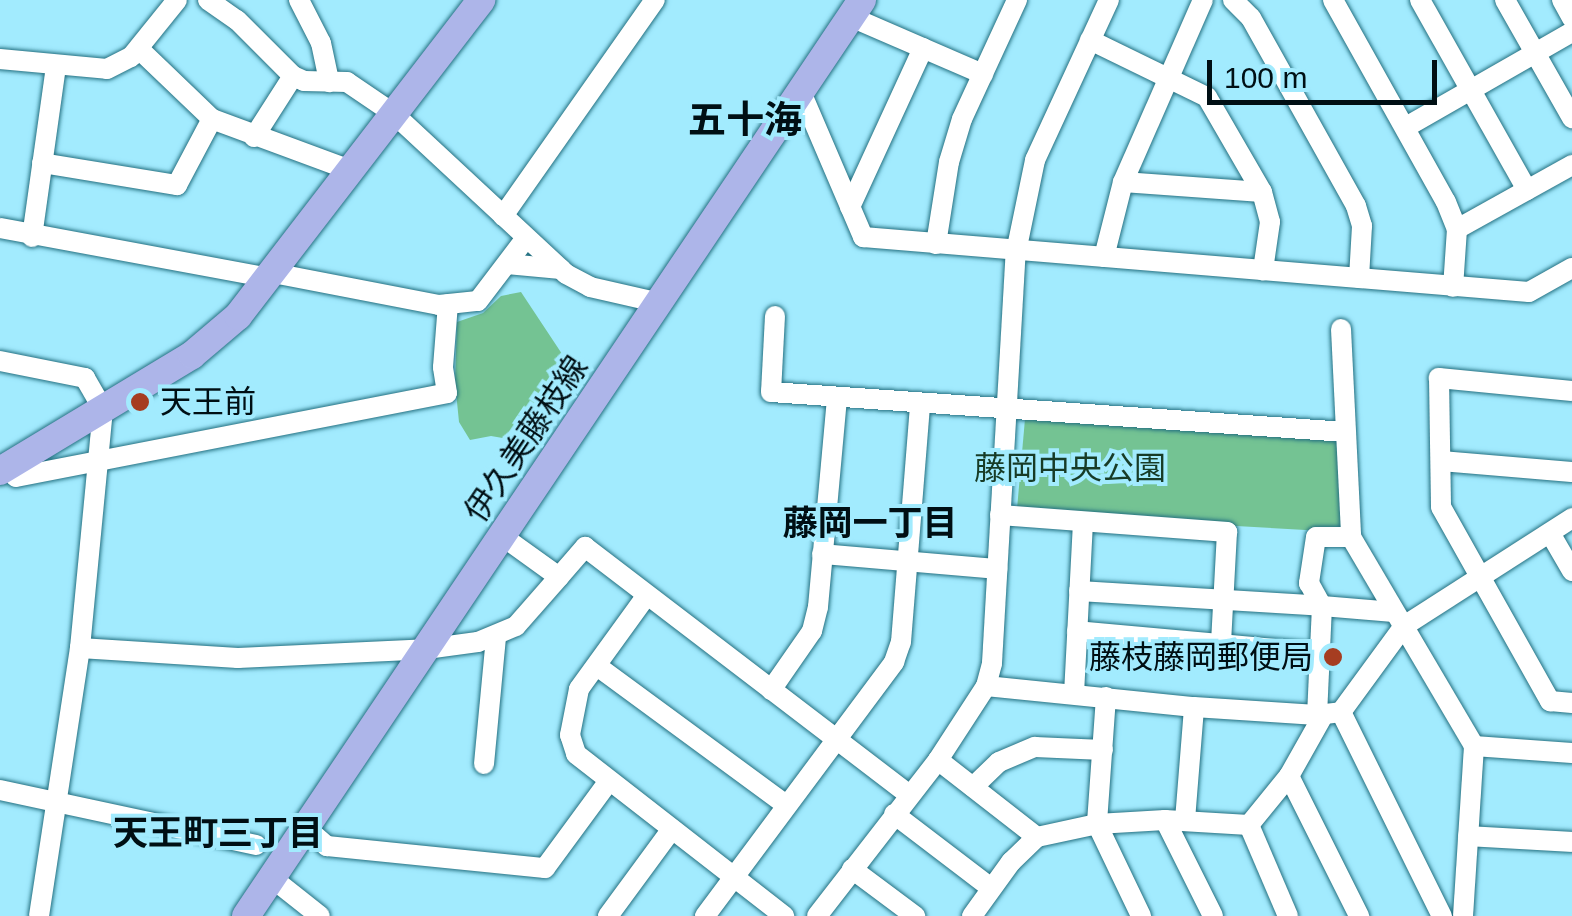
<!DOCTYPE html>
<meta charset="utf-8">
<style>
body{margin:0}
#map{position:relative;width:1572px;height:916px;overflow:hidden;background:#a2ebfe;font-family:Arial,"Noto Sans JP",sans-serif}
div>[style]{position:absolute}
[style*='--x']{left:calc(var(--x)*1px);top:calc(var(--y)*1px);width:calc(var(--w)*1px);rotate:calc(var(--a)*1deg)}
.green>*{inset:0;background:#74c393}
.roads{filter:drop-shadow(0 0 2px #247081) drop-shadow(0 0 2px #247081)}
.minor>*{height:20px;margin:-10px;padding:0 10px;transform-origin:10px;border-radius:10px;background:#fff}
.major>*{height:28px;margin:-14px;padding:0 14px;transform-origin:14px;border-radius:14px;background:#adb5e9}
.dots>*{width:28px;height:28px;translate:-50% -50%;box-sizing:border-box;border:5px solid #a2ebfe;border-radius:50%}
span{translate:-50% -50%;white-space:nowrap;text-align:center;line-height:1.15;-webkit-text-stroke:8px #a2ebfe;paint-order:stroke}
.poi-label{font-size:32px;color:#000f14}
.left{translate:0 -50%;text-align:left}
.right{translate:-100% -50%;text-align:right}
.street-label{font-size:32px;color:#000f14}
.park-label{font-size:32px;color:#173b26}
.neighbourhood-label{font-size:35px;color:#000f14;font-weight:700}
.quarter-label{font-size:38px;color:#000f14;font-weight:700}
.scale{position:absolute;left:1207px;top:60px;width:230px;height:45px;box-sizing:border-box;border:5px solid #000f14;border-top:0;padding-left:12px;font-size:30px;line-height:35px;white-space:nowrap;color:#000f14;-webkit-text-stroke:8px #a2ebfe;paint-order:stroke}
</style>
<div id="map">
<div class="green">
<div style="clip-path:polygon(521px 292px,568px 363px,572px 384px,539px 434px,525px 442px,491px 436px,470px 440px,459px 422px,455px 382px,457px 322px,483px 313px,501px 296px)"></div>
<div style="clip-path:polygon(1025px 419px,1334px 438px,1342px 446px,1341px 532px,1021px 514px,1017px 509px)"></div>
</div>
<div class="roads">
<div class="minor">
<div style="--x:208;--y:0;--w:35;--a:35"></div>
<div style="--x:237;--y:20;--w:79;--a:45"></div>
<div style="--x:293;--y:76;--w:12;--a:24"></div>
<div style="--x:304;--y:81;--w:43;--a:1.3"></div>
<div style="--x:347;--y:82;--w:57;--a:34.2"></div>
<div style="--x:394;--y:114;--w:235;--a:42.9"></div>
<div style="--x:566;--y:274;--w:27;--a:28"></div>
<div style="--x:590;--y:287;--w:72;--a:12.9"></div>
<div style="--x:299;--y:0;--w:48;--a:62.9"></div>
<div style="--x:321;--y:43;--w:40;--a:78"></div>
<div style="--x:1233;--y:0;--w:25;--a:45"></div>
<div style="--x:1251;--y:18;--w:215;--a:60.8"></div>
<div style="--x:1356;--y:206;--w:21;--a:73"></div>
<div style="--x:1362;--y:226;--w:52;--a:93.3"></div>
<div style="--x:1333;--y:0;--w:231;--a:60.8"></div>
<div style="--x:1446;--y:202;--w:29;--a:68"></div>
<div style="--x:1457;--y:229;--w:58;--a:93.9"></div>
<div style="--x:1420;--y:0;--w:218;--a:60.6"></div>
<div style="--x:1505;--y:0;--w:136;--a:60.4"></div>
<div style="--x:1562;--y:0;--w:21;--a:61"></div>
<div style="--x:851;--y:17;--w:144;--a:23.4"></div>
<div style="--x:1090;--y:40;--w:130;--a:26"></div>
<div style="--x:1207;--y:97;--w:110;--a:59.9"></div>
<div style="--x:1262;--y:192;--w:31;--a:75"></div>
<div style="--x:1270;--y:222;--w:49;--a:98.3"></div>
<div style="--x:139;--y:49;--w:101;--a:43.8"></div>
<div style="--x:212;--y:119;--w:147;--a:20.3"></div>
<div style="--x:0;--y:59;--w:107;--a:5.3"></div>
<div style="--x:107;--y:69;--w:27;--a:-27"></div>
<div style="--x:131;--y:57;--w:73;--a:-51.1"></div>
<div style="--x:801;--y:92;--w:158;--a:66.8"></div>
<div style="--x:863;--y:237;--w:668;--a:4.72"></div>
<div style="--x:1529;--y:292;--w:49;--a:-29.2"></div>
<div style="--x:1406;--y:127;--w:191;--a:-29.8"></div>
<div style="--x:254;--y:137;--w:72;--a:-57.4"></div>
<div style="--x:42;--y:163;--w:137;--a:9.3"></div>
<div style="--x:177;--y:185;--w:75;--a:-62.1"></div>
<div style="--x:1123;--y:182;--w:139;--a:4.1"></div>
<div style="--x:850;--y:207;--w:175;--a:-65.3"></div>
<div style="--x:503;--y:216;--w:264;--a:-54.9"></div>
<div style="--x:0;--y:228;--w:274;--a:10.5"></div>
<div style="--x:1457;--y:229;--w:132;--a:-29.1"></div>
<div style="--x:32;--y:237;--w:173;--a:-82"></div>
<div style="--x:936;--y:244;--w:83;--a:-81"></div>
<div style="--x:949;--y:162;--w:45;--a:-73.2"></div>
<div style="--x:962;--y:119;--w:131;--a:-65.2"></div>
<div style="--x:1104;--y:257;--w:77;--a:-75.8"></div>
<div style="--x:1123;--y:182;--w:199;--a:-66.3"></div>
<div style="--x:507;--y:264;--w:54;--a:5.3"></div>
<div style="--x:273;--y:273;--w:169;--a:10.9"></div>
<div style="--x:439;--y:305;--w:39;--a:-6"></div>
<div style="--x:478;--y:301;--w:79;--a:-52.7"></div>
<div style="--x:775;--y:316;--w:76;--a:93"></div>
<div style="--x:771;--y:392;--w:576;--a:3.98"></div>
<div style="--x:1341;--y:329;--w:208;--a:87.2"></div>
<div style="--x:1351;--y:537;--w:243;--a:59.5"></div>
<div style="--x:1474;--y:746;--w:170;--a:93.7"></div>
<div style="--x:0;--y:361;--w:87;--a:11.3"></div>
<div style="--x:85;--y:378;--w:36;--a:60"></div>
<div style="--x:103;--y:409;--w:240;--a:95.5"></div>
<div style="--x:80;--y:648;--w:271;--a:98.7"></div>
<div style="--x:1572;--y:391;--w:134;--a:-174.4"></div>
<div style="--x:1439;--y:378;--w:129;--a:89.1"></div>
<div style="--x:1441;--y:507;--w:223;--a:60.7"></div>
<div style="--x:1550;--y:701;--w:22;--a:5"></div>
<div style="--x:1441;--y:461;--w:131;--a:4.8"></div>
<div style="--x:7;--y:467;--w:13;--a:48"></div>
<div style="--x:16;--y:477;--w:439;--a:-11"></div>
<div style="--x:447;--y:393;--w:26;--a:-99"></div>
<div style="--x:443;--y:367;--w:63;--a:-85.5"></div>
<div style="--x:1000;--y:515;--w:228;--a:4.3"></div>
<div style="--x:1227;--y:532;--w:112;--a:93.1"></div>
<div style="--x:1550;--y:533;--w:44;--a:59.9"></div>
<div style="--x:502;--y:536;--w:70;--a:35.7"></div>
<div style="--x:559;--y:577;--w:40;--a:-49"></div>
<div style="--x:585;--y:547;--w:408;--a:37.4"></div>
<div style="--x:1351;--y:537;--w:35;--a:180"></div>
<div style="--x:1316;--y:537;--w:47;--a:98.7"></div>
<div style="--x:1309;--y:583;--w:26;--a:61"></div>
<div style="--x:1322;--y:606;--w:72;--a:4.8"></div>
<div style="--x:822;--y:554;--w:176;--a:4.9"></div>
<div style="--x:1079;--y:591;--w:243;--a:3.5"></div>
<div style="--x:1322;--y:606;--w:109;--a:92.6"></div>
<div style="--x:647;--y:595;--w:116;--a:125.9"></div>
<div style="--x:579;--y:689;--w:47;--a:101.1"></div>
<div style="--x:570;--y:735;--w:20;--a:72"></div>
<div style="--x:576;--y:754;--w:264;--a:37.9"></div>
<div style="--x:1077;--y:631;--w:244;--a:5.2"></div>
<div style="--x:80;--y:648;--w:158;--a:3.6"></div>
<div style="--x:238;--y:658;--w:188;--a:-2.7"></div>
<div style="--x:426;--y:649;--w:52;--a:-7.7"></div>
<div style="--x:478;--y:642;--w:41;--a:-22.8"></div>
<div style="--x:516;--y:626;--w:65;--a:-48.7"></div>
<div style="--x:597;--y:666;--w:233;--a:36.3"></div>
<div style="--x:986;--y:686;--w:209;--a:5.8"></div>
<div style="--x:1194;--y:707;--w:123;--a:3.7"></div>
<div style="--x:1317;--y:715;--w:24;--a:-7"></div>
<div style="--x:1341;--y:712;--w:228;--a:63.7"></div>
<div style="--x:771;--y:690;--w:72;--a:-55.2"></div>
<div style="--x:812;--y:631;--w:25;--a:-76"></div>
<div style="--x:818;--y:607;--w:208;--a:-84.8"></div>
<div style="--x:1074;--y:694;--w:170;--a:-87"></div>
<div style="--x:1106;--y:697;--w:127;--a:94.1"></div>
<div style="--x:1097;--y:824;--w:102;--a:64.4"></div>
<div style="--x:1341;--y:712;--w:107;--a:-53.8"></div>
<div style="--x:1404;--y:626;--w:200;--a:-32.7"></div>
<div style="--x:1474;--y:746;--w:98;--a:4.1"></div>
<div style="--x:938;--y:760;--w:125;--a:37.9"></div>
<div style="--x:484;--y:764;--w:128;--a:-84.6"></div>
<div style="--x:1289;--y:776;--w:157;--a:63.4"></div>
<div style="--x:973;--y:787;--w:36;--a:-44"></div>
<div style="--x:999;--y:762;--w:39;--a:-23"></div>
<div style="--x:1035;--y:747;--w:68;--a:2.5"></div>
<div style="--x:0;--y:790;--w:262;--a:12.1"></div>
<div style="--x:894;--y:814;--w:122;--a:37.3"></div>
<div style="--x:1165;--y:820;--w:107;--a:63.4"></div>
<div style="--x:1185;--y:820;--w:113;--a:-85.4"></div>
<div style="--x:1249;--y:825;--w:63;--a:-50.8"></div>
<div style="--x:1289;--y:776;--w:71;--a:-60.6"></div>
<div style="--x:306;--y:828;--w:28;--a:41"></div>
<div style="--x:327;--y:846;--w:219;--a:5.8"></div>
<div style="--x:545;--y:868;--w:108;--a:-53.7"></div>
<div style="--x:1468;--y:836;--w:104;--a:3.3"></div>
<div style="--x:852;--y:869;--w:79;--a:36.7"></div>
<div style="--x:272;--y:878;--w:61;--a:38.4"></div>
<div style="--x:608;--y:916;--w:108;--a:-53.7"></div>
<div style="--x:705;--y:916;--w:317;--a:-53.3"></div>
<div style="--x:894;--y:662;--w:21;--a:-71"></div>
<div style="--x:901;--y:642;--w:238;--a:-85.4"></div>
<div style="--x:817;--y:916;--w:197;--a:-52.2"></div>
<div style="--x:938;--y:760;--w:88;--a:-57"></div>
<div style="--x:986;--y:686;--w:24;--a:-75"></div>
<div style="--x:992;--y:663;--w:412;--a:-86.7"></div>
<div style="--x:1016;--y:252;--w:94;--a:-78.3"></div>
<div style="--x:1035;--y:160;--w:176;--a:-65.2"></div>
<div style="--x:972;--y:916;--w:67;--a:-54.2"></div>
<div style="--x:1011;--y:862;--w:36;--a:-44"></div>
<div style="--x:1037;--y:837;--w:61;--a:-12.2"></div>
<div style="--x:1097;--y:824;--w:68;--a:-3.4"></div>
<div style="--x:1165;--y:820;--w:84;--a:3.4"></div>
<div style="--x:1249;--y:825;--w:99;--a:66.8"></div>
</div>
<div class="major">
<div style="--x:0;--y:471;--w:224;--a:-31.1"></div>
<div style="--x:192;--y:355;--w:60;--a:-40.3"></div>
<div style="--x:238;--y:316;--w:399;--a:-52.4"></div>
<div style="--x:246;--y:916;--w:1104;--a:-56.08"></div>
</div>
</div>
<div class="dots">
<div style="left:140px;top:402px;background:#a63d21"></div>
<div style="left:1333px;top:657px;background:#a63d21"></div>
</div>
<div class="poi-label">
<span class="left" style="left:160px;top:402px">天王前</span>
<span class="right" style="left:1313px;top:657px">藤枝藤岡郵便局</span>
</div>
<div class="street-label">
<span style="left:526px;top:439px;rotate:-56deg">伊久美藤枝線</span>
</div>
<div class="park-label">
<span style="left:1070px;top:468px">藤岡中央公園</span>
</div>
<div class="neighbourhood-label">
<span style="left:870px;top:523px">藤岡一丁目</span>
<span style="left:218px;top:833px">天王町三丁目</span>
</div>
<div class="quarter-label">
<span style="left:745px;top:121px">五十海</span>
</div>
<div class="scale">100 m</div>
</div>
